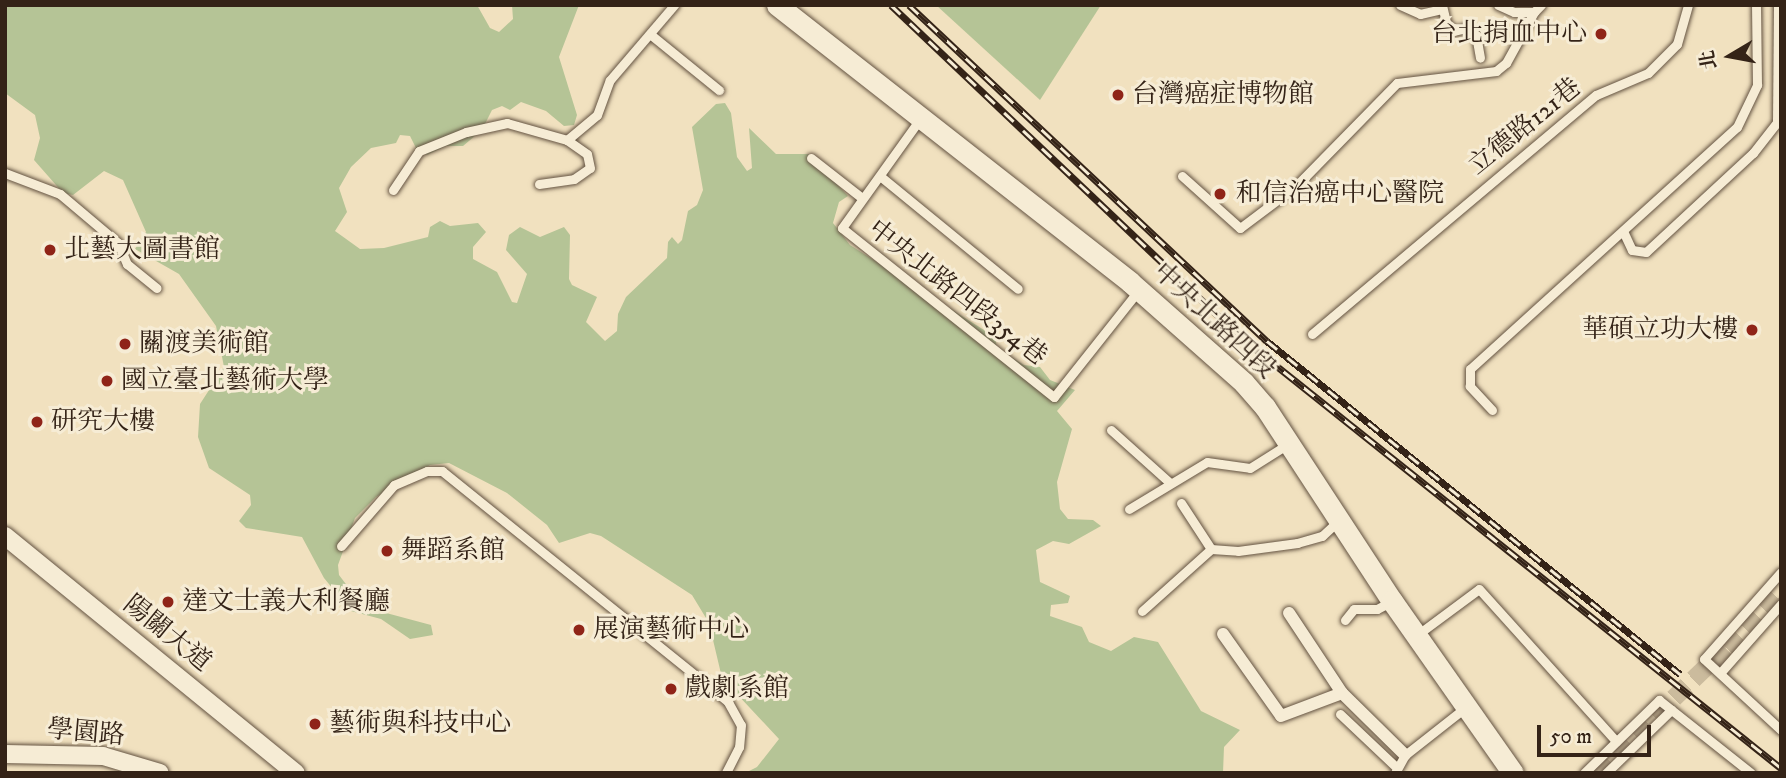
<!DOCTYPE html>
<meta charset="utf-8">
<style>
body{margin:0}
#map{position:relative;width:1786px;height:778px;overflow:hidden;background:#f1e1bf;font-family:"IM FELL DW Pica","Noto Serif TC",serif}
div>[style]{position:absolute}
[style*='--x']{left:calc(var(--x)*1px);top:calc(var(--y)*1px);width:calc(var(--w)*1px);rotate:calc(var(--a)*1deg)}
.green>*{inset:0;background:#b5c496}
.minor-tunnel>*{height:18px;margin-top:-9px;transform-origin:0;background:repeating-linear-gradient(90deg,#cbbb9d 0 18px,transparent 0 27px)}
.roads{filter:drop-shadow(0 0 2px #635241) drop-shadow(0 0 2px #635241)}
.service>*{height:9px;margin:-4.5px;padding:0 4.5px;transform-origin:4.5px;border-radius:4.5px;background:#f6ecd5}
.pedestrian>*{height:12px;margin:-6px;padding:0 6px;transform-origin:6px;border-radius:6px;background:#f6ecd5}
.minor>*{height:18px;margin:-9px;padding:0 9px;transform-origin:9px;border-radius:9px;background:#f6ecd5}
.tertiary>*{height:21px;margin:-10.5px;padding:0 10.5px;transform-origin:10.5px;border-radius:10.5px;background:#f6ecd5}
.rail>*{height:7px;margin-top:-3.5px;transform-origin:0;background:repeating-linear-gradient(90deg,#f6ecd5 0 13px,#342317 0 26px);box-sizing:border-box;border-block:2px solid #342317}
.dots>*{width:19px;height:19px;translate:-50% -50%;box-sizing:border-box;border:4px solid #f6ecd5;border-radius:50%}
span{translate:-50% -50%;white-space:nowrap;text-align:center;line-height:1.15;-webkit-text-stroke:6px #f6ecd5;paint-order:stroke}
.poi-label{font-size:26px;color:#342317}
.right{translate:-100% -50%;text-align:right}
.left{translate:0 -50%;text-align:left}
.street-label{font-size:26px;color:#342317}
.frame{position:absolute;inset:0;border:7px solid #342317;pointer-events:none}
.north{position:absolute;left:1695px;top:21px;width:70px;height:70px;-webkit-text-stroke:5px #f6ecd5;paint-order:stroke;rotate:260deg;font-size:19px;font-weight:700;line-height:28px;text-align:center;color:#342317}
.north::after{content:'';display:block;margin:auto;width:24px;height:32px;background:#342317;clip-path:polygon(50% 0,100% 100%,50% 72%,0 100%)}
.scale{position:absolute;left:1537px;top:725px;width:114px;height:32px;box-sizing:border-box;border:4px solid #342317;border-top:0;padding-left:9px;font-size:21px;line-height:24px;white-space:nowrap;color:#342317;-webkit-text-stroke:5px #f6ecd5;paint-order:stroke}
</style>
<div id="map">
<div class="green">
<div style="clip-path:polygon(5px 5px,477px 5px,490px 28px,499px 32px,513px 19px,512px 5px,579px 5px,559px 57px,577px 115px,574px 125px,564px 126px,546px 111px,521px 102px,510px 110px,502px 106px,492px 110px,482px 130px,463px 146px,446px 146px,427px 155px,417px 150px,410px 136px,400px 135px,396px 143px,371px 148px,351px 167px,339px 188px,347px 212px,335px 231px,360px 249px,384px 248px,428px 237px,430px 227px,440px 221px,450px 226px,478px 223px,486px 232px,473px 247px,473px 259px,497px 272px,512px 302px,517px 303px,527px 274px,506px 250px,509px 235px,520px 227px,540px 237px,564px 227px,570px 235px,569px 279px,572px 285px,597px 297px,586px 322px,605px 341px,617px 331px,618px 314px,626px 297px,667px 258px,668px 242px,672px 237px,678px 244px,682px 240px,688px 211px,697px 205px,703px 190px,692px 127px,716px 104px,725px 103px,731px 113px,737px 157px,747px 171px,752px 168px,749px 128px,776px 154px,808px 154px,848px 196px,839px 202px,833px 223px,850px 245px,995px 337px,997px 348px,1024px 365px,1040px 367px,1050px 380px,1075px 390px,1057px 411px,1072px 429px,1057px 482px,1060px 509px,1068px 519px,1093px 520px,1101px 526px,1069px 544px,1053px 541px,1036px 550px,1040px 582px,1070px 596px,1068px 603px,1051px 605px,1050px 616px,1082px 627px,1089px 642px,1111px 651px,1134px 637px,1158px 642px,1201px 711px,1240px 730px,1224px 747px,1223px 773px,745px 773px,757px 767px,779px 739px,722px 678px,709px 623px,692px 595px,601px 536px,590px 533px,559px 543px,547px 525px,507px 493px,449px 463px,430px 465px,376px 497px,355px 518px,338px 565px,339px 575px,358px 600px,375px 610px,431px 625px,433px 635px,410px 639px,381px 619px,351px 611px,324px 578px,302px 537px,246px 528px,239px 521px,251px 505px,250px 495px,209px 468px,198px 437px,200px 404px,224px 367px,216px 326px,179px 274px,135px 249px,146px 232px,123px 180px,104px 171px,73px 195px,63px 193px,34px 160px,40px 138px,35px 115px,5px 93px)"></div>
<div style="clip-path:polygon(936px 5px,1101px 5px,1040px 100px)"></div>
</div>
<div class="minor-tunnel">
<div style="--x:1596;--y:773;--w:180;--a:-43.9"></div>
<div style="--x:1726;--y:648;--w:81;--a:-47.5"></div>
</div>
<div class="roads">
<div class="service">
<div style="--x:1400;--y:5;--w:22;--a:24"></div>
<div style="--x:1420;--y:14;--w:22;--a:-13"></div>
<div style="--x:1442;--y:5;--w:18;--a:77"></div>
<div style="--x:1446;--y:23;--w:11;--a:45"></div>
<div style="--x:1454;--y:31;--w:12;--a:-14"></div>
<div style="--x:1466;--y:28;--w:12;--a:35"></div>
<div style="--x:1476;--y:35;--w:23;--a:80"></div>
<div style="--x:1498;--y:5;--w:17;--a:24"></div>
<div style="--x:1514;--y:12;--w:20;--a:0"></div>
<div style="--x:1534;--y:12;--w:10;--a:-45"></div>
<div style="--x:650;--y:34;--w:89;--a:39.1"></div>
<div style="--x:920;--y:119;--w:134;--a:125.6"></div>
<div style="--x:842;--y:228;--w:271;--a:38.6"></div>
<div style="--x:1054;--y:397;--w:135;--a:-51.6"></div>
<div style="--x:811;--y:158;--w:65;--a:38.1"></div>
<div style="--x:5;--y:173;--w:59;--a:20.9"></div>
<div style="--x:60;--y:194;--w:76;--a:40.2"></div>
<div style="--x:118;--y:243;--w:23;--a:67"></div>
<div style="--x:127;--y:264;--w:38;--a:39"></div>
<div style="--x:880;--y:176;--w:178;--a:39.3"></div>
<div style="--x:1182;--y:176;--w:78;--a:41.9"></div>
<div style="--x:1240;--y:228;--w:70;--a:-36.9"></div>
<div style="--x:1296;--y:186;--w:144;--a:-45.6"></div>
<div style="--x:1397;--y:83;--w:100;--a:-6.9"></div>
<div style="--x:1496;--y:71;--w:13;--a:-39"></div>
<div style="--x:1506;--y:63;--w:58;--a:-61.2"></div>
<div style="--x:539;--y:184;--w:35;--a:-8"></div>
<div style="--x:574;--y:179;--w:19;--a:-35"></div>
<div style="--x:590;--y:168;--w:14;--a:-102"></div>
<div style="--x:587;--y:154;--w:24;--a:-145"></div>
<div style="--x:393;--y:190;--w:47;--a:-56.3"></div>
<div style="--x:419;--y:151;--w:51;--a:-22"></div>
<div style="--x:466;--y:132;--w:42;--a:-12.4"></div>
<div style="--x:507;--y:123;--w:62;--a:15.8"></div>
<div style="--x:567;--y:140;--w:39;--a:-40"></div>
<div style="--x:597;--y:115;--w:37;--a:-70"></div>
<div style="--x:610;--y:80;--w:99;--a:-49.5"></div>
<div style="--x:1623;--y:231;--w:21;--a:65"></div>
<div style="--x:1632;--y:250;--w:14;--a:8"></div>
<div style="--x:1646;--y:252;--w:146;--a:-42.8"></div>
<div style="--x:1753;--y:153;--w:39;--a:-52"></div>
<div style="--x:1777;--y:122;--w:117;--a:-89.5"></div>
<div style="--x:1312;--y:334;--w:371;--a:-40.1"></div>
<div style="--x:1596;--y:95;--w:56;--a:-22.9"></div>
<div style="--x:1648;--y:73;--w:41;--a:-45"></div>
<div style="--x:1677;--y:44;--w:41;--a:-74.2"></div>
<div style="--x:1492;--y:410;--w:33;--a:-133"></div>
<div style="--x:1470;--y:386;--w:17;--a:-90"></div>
<div style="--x:1470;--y:369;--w:360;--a:-42.2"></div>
<div style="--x:1737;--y:127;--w:47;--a:-64.5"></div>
<div style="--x:1757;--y:85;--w:80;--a:-90.7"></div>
<div style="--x:1111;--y:430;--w:79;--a:41.9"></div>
<div style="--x:1181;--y:503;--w:55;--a:56.9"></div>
<div style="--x:1129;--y:509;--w:91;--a:-31.1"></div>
<div style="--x:1207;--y:462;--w:43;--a:7.9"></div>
<div style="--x:1250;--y:468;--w:45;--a:-32.3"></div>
<div style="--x:341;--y:546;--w:81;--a:-49"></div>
<div style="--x:394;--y:485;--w:36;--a:-23"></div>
<div style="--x:427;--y:471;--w:15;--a:0"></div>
<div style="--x:442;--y:471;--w:368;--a:38.9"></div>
<div style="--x:728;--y:702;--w:26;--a:61"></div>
<div style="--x:741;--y:725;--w:22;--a:95"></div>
<div style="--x:739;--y:747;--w:29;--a:117"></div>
<div style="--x:1781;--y:572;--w:116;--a:131.5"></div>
<div style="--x:1704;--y:659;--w:105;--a:42.7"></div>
<div style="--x:1142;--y:611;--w:93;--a:-41.9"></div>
<div style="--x:1211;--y:549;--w:27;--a:4"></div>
<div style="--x:1238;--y:551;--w:60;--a:-7.7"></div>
<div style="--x:1297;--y:543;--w:26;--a:-16"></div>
<div style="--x:1322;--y:536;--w:22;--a:-43"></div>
<div style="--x:1345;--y:620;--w:14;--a:-51"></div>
<div style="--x:1354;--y:609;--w:23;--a:0"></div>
<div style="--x:1377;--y:609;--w:17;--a:-28"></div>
<div style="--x:1417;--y:635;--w:77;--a:-36.6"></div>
<div style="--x:1479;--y:589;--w:205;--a:48"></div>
<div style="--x:1721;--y:672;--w:91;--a:-48.6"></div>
<div style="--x:1340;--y:714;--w:76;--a:43.4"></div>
<div style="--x:1395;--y:773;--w:21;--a:-61"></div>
<div style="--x:1405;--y:755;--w:78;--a:-38.2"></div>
<div style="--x:1584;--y:773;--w:105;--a:-44.2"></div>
<div style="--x:1659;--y:700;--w:117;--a:38.4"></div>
<div style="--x:1606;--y:773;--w:91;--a:-44.1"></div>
</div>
<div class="pedestrian">
<div style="--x:1289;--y:613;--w:96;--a:56.5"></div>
<div style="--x:1342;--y:693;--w:88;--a:44.5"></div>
<div style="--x:1223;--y:634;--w:100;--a:54.7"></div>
<div style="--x:1281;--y:716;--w:65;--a:-20.7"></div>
</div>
<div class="minor">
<div style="--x:5;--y:536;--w:375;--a:39.2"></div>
<div style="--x:5;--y:754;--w:98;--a:1.2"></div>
<div style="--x:103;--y:756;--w:59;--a:16.6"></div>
</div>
<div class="tertiary">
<div style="--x:777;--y:5;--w:449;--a:38.1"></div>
<div style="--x:1130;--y:282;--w:152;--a:41.5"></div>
<div style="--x:1244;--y:383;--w:32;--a:49"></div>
<div style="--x:1265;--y:407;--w:232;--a:56.8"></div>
<div style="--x:1392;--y:601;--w:210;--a:54.9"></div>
</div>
</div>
<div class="rail">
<div style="--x:891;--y:5;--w:485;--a:43.5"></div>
<div style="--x:1243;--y:339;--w:688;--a:38.57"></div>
<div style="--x:909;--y:5;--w:491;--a:43.2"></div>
<div style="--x:1267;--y:341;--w:531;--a:38.88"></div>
</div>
<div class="dots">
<div style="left:1601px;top:34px;background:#8f2418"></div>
<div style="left:1118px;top:95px;background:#8f2418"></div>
<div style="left:1220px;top:194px;background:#8f2418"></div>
<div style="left:50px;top:250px;background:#8f2418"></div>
<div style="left:1752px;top:330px;background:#8f2418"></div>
<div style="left:125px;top:344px;background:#8f2418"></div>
<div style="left:107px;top:381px;background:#8f2418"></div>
<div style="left:37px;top:422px;background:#8f2418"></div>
<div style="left:387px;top:551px;background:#8f2418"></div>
<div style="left:168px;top:602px;background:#8f2418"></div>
<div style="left:579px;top:630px;background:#8f2418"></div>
<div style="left:671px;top:689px;background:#8f2418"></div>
<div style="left:315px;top:724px;background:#8f2418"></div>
</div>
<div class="poi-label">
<span class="right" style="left:1587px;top:34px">台北捐血中心</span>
<span class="left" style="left:1132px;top:95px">台灣癌症博物館</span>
<span class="left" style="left:1236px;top:194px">和信治癌中心醫院</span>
<span class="left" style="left:64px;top:250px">北藝大圖書館</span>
<span class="right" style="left:1738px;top:330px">華碩立功大樓</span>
<span class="left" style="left:139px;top:344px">關渡美術館</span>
<span class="left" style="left:121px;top:381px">國立臺北藝術大學</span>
<span class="left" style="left:51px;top:422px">研究大樓</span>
<span class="left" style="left:401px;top:551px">舞蹈系館</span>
<span class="left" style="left:182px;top:602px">達文士義大利餐廳</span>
<span class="left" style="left:593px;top:630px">展演藝術中心</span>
<span class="left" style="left:685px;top:689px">戲劇系館</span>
<span class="left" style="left:329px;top:724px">藝術與科技中心</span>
</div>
<div class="street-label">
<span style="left:1525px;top:127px;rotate:-39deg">立德路121巷</span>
<span style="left:957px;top:293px;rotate:38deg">中央北路四段354巷</span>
<span style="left:1214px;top:321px;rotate:43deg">中央北路四段</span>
<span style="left:167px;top:634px;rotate:39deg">陽關大道</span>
<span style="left:86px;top:733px;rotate:5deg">學園路</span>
</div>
<div class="frame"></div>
<div class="north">北</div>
<div class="scale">50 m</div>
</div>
